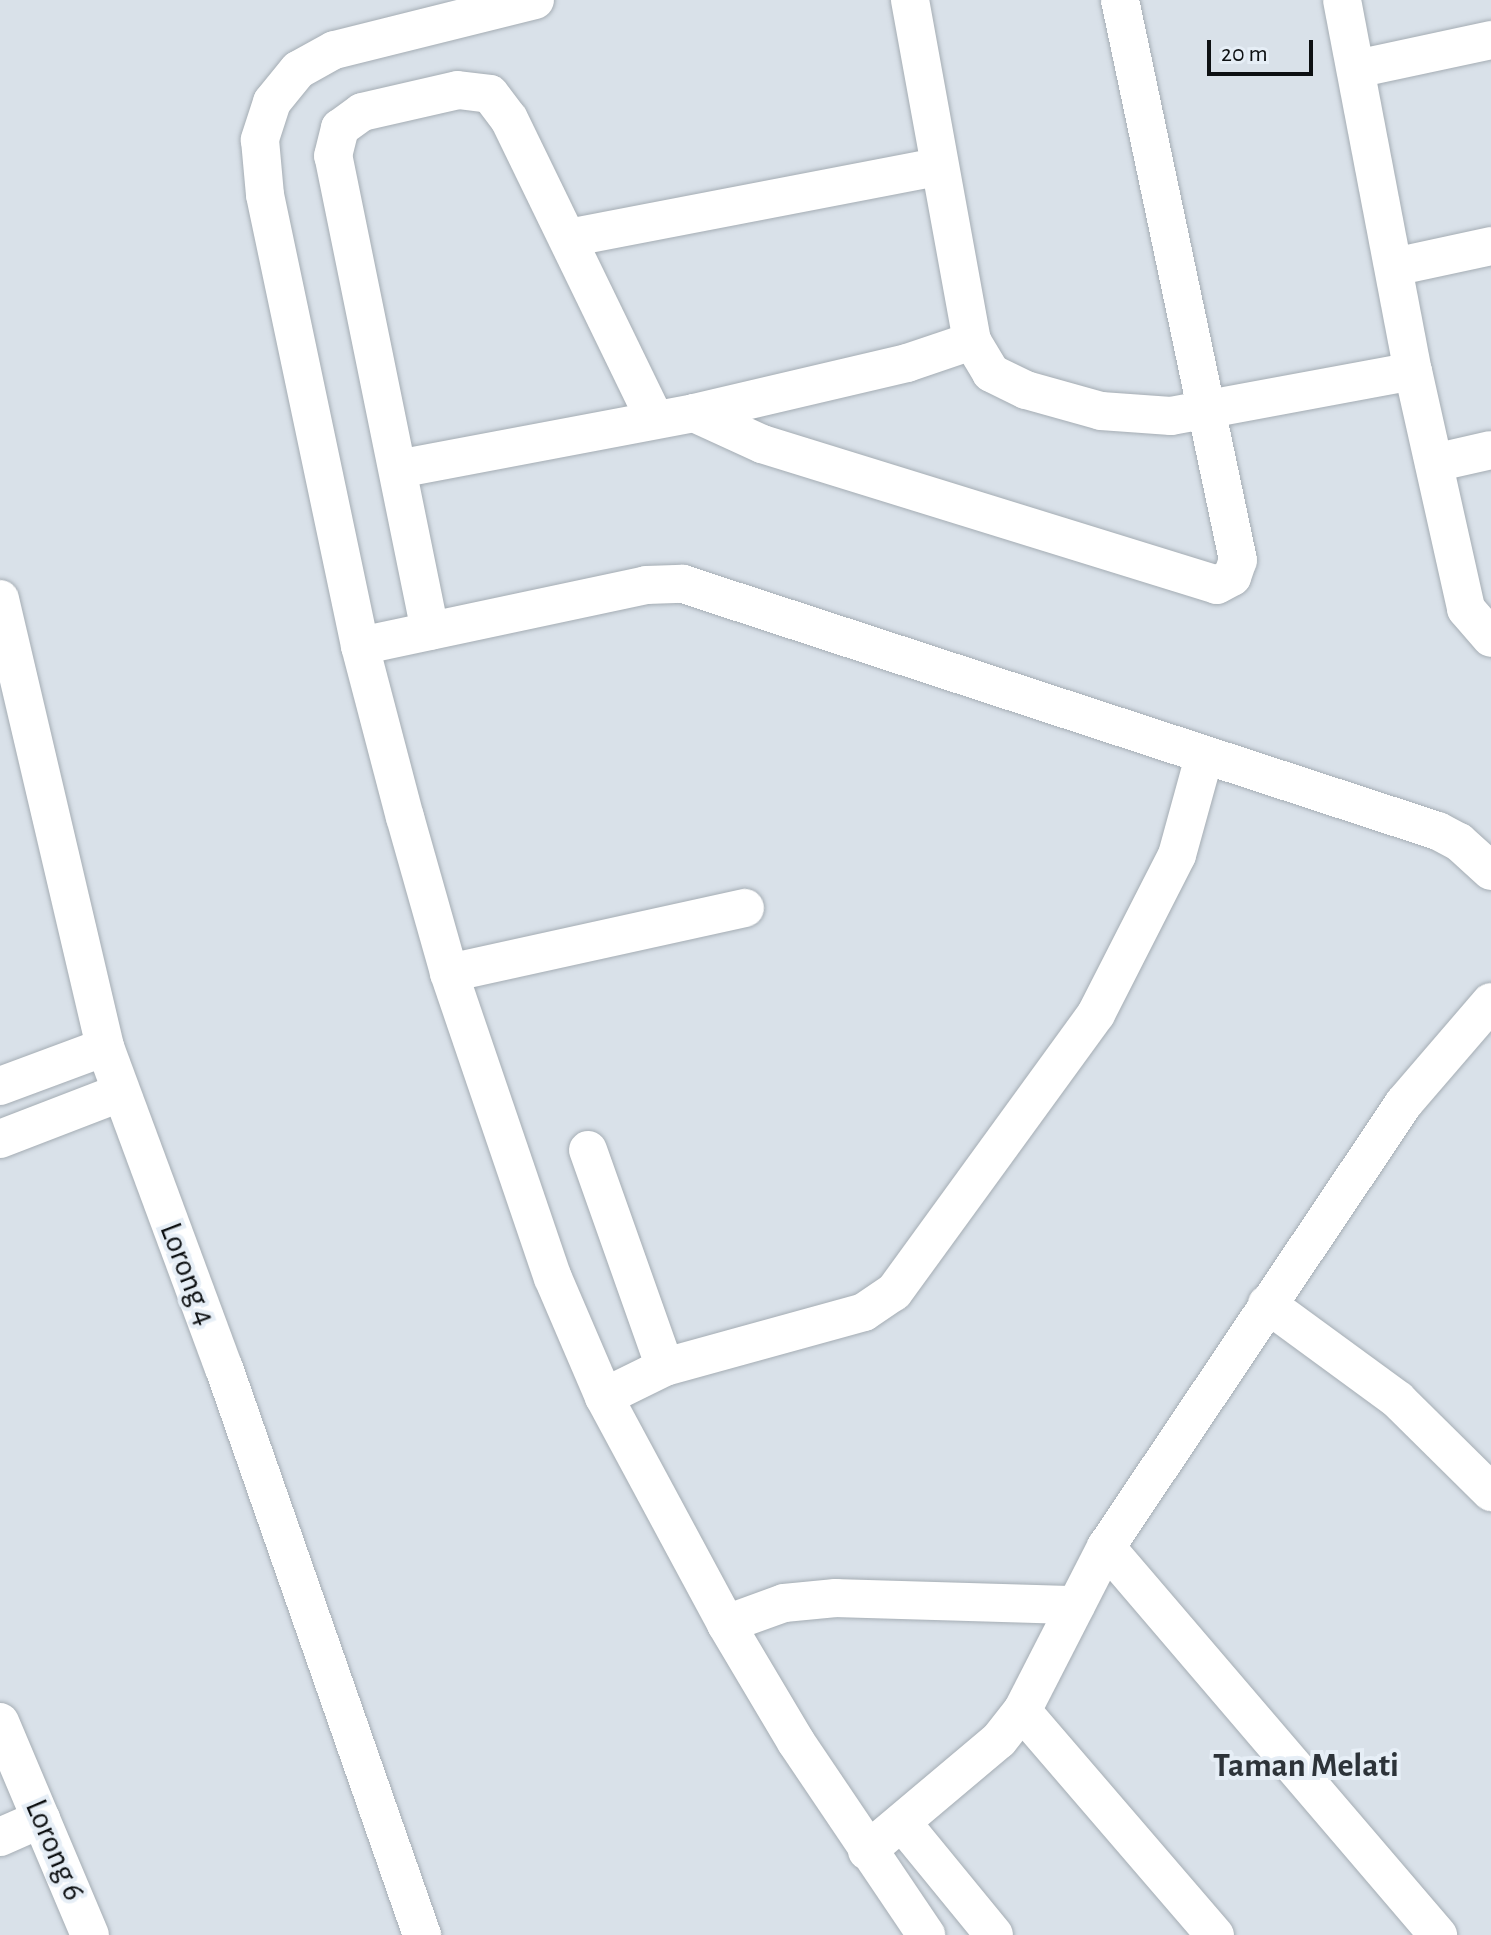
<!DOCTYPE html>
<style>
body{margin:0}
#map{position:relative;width:1491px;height:1935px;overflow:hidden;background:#d9e1e9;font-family:"Alegreya Sans",sans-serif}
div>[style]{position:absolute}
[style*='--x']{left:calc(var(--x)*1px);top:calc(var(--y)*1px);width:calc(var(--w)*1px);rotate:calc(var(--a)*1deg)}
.roads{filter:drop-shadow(0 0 2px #a5adb4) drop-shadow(0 0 2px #a5adb4)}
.minor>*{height:38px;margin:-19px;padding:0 19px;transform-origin:19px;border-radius:19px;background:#fff}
span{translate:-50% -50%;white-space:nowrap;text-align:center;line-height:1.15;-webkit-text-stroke:8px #e6eef6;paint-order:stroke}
.street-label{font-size:32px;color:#0d1012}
.neighbourhood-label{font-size:34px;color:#2d3339;font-weight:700}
.scale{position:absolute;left:1207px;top:40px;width:106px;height:36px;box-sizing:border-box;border:4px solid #0d1012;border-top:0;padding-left:10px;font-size:24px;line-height:28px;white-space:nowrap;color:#0d1012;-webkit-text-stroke:6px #e6eef6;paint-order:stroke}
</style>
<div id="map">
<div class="roads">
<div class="minor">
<div style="--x:535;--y:0;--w:207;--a:166"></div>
<div style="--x:334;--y:50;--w:41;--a:150.9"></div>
<div style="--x:298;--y:70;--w:41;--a:129.1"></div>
<div style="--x:272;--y:102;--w:40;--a:108"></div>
<div style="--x:260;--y:140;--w:55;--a:84.8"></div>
<div style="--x:265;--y:195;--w:461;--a:78.1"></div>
<div style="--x:360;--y:646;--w:177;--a:75.3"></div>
<div style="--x:405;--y:817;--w:162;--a:74.2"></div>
<div style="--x:449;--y:973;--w:322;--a:71.2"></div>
<div style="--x:553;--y:1278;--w:129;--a:66.8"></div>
<div style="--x:604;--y:1397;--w:258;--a:61.7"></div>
<div style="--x:726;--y:1624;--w:137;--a:59.3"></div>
<div style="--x:796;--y:1742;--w:233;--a:56"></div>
<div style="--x:910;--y:0;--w:347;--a:79.7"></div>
<div style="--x:972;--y:341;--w:37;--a:59"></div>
<div style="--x:991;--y:373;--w:39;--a:26"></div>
<div style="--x:1026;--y:390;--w:78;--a:15.6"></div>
<div style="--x:1101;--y:411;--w:70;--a:4.1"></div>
<div style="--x:1171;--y:416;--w:246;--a:-10.5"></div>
<div style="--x:1342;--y:0;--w:378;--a:79.2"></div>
<div style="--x:1413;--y:371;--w:244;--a:77.4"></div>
<div style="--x:1466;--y:609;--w:38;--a:49"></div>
<div style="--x:1356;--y:69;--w:138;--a:-12.1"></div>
<div style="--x:568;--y:238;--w:376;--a:-10.9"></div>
<div style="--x:1394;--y:267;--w:99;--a:-12.2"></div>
<div style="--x:694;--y:413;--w:75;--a:24.5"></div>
<div style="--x:762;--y:444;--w:476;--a:17.2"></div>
<div style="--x:1217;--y:585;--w:17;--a:-28"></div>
<div style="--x:1232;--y:577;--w:18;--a:-71"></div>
<div style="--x:1238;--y:560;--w:572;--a:-101.9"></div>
<div style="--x:1434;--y:463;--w:58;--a:-12.8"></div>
<div style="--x:398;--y:469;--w:301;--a:-10.7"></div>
<div style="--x:694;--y:413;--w:219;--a:-13.2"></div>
<div style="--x:907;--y:363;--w:69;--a:-18.7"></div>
<div style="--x:0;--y:599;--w:460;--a:76.8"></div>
<div style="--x:105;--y:1047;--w:342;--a:69.7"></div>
<div style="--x:224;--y:1368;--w:601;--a:70.75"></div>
<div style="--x:430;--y:631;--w:485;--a:-101.5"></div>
<div style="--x:333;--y:156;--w:29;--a:-76"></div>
<div style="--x:340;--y:128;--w:27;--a:-36"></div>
<div style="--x:362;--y:112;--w:98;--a:-12.9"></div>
<div style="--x:458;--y:90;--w:32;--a:7"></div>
<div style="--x:490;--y:94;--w:31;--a:53"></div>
<div style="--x:509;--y:119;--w:331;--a:64.1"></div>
<div style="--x:360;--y:646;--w:292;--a:-12"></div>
<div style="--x:646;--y:585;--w:37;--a:-2"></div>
<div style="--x:683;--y:584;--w:794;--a:18.12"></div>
<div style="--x:1438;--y:831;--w:24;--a:28"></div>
<div style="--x:1459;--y:842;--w:43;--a:42.2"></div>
<div style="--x:449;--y:973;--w:303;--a:-12.4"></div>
<div style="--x:0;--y:1086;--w:112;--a:-20.4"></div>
<div style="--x:0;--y:1139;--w:128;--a:-21.1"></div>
<div style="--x:588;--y:1150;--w:230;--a:70.5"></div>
<div style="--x:1267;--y:1304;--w:162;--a:36.2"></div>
<div style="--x:1398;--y:1400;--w:131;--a:44.7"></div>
<div style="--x:604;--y:1397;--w:68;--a:-26.2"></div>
<div style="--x:665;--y:1367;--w:206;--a:-15.4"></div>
<div style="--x:864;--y:1312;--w:36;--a:-34"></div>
<div style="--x:894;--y:1292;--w:344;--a:-54"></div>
<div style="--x:1096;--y:1014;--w:178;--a:-63"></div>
<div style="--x:1177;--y:855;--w:102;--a:-74.6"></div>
<div style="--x:1106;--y:1547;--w:511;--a:49.45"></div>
<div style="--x:726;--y:1624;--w:62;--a:-19.9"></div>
<div style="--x:784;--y:1603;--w:52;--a:-5.5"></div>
<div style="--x:836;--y:1598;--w:240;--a:1.7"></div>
<div style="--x:1022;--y:1711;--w:296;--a:49.3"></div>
<div style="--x:0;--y:1722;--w:231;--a:67.1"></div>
<div style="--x:904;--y:1825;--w:142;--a:50.7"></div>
<div style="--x:0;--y:1837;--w:45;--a:-23.7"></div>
<div style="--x:867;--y:1851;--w:172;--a:-40.1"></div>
<div style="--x:999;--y:1740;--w:37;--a:-52"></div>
<div style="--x:1022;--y:1711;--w:184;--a:-62.9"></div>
<div style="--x:1106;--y:1547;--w:535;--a:-56.13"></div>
<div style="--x:1404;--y:1103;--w:133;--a:-49.3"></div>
</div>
</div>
<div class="street-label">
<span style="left:188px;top:1274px;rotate:69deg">Lorong 4</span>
<span style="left:55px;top:1850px;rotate:67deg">Lorong 6</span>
</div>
<div class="neighbourhood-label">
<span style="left:1306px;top:1767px">Taman Melati</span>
</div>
<div class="scale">20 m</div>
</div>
